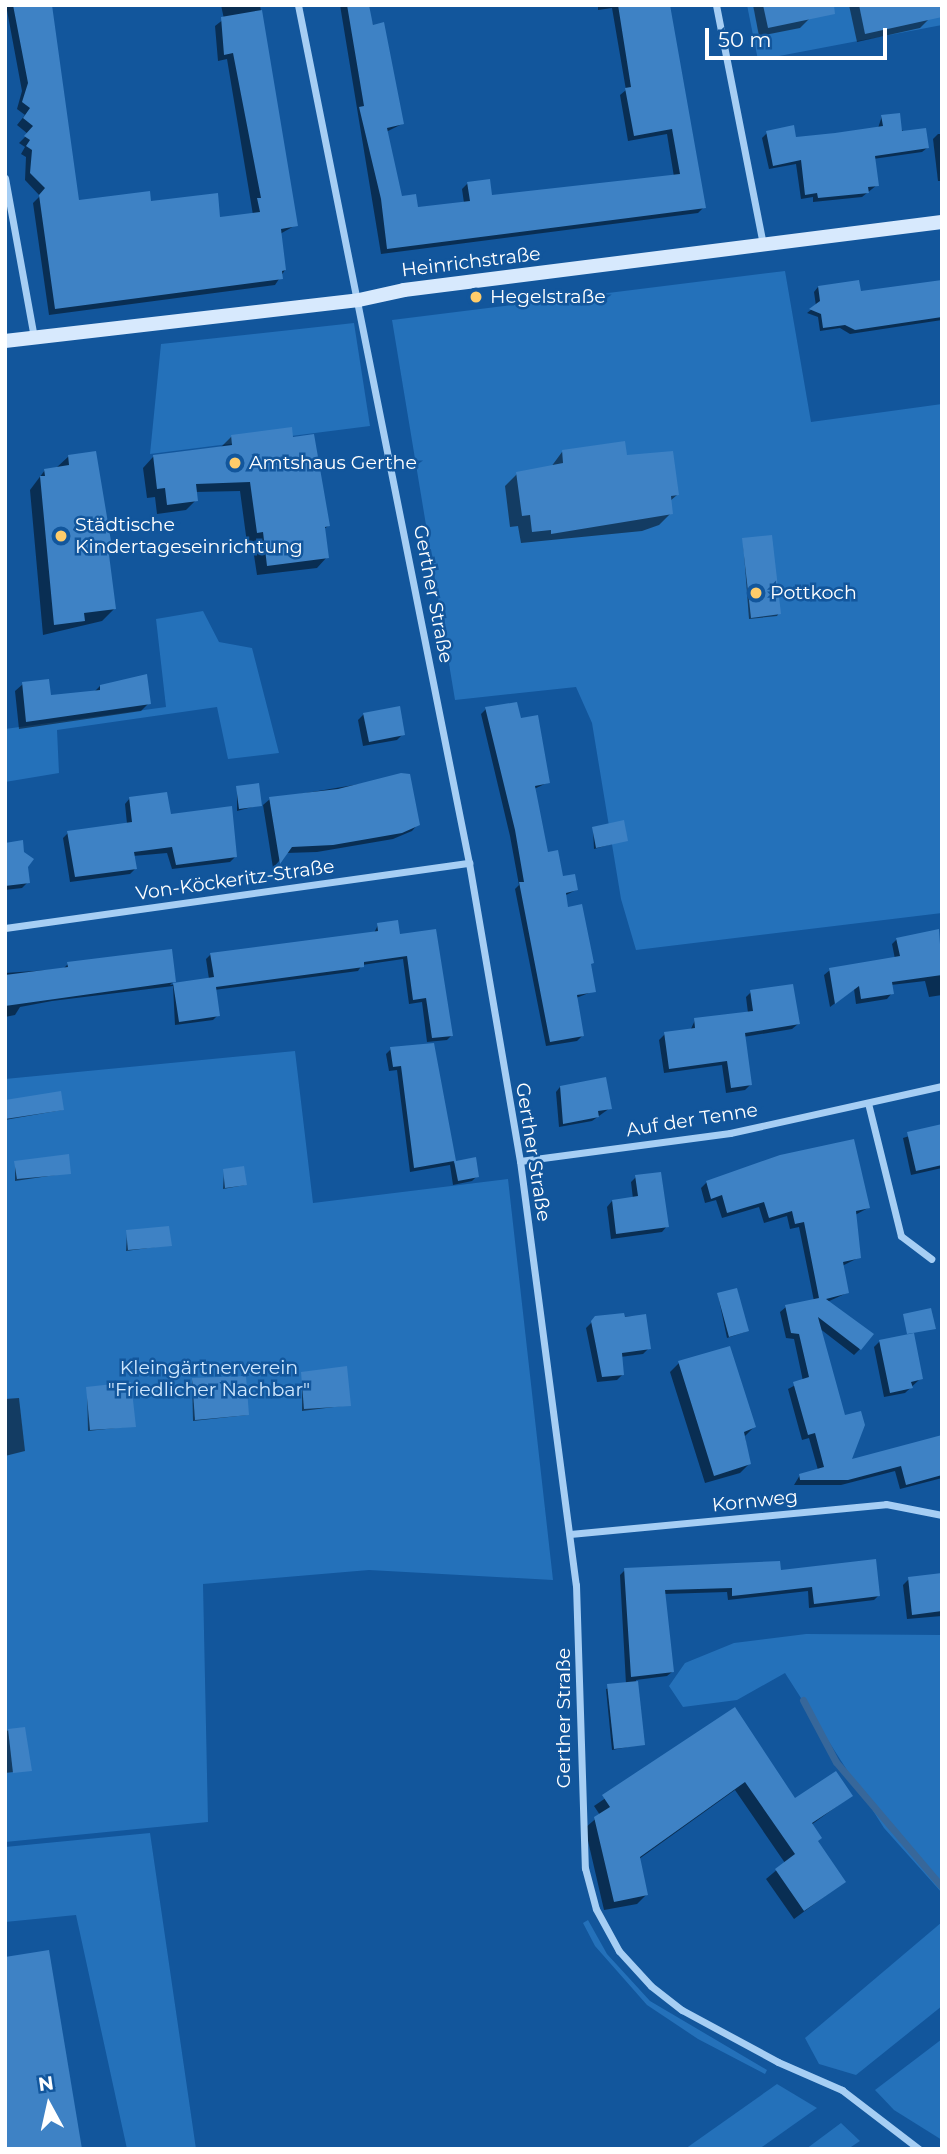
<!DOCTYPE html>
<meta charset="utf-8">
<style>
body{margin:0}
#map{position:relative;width:947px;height:2154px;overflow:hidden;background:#12569c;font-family:Montserrat,sans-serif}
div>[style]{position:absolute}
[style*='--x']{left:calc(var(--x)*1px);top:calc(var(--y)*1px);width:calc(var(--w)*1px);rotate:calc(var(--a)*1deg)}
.green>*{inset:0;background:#2471ba}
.shadow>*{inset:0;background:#0007}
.stream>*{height:7px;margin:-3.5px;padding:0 3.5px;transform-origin:3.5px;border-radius:3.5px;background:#37679a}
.building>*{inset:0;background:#3e82c5}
.street>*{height:7px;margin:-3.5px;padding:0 3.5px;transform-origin:3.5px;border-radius:3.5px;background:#a6cef4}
.secondary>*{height:14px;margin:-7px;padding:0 7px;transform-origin:7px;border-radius:7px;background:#d7e9fd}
.dots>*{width:19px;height:19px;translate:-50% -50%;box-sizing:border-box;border:4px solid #12569c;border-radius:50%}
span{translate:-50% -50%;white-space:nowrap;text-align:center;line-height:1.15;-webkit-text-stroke:5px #12569c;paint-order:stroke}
.street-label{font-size:19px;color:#fff}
.poi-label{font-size:19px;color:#fff}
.left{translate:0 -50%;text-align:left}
.park-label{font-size:19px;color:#cfe7fe}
.frame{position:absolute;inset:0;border:7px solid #fff;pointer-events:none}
.north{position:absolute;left:14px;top:2070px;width:70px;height:70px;-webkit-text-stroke:5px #12569c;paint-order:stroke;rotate:352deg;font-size:19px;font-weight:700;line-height:28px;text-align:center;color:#fff}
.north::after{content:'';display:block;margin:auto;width:24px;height:32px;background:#fff;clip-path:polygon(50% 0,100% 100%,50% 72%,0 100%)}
.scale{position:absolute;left:705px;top:28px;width:182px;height:32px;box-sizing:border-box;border:4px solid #fff;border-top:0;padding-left:9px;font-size:21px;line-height:24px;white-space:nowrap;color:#fff;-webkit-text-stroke:5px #12569c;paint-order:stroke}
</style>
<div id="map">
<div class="green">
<div style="clip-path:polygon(747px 5px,942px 5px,942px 25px,758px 60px)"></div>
<div style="clip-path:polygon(785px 271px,811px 422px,942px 404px,942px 913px,636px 950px,621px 899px,592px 723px,576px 687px,455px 700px,392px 320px)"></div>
<div style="clip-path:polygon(354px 323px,370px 426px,150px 454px,161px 344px)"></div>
<div style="clip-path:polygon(203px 611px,219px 642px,252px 648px,279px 753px,228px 759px,217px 707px,57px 730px,59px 773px,5px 782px,5px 729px,166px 707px,156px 619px)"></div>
<div style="clip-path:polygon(295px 1051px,313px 1203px,508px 1179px,553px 1580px,369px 1570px,203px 1584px,208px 1822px,5px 1842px,5px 1079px)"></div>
<div style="clip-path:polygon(806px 1634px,942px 1635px,942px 1893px,884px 1828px,785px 1673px,737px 1700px,683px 1707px,669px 1686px,685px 1663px,734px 1643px)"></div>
<div style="clip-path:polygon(150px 1833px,196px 2149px,127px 2149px,76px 1915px,5px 1922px,5px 1847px)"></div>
<div style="clip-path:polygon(588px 1920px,607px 1954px,650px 2001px,767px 2070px,765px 2074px,698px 2039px,647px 2005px,595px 1946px,583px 1923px)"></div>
<div style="clip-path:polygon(942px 1922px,942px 2006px,856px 2075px,819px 2064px,805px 2038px)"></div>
<div style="clip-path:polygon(942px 2039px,942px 2140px,894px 2110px,875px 2090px)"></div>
<div style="clip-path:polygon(777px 2084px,817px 2108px,759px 2149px,685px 2149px)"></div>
<div style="clip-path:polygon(841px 2123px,860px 2141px,848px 2149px,806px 2149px)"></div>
</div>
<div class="shadow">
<div style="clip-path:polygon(6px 5px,49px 5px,78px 202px,150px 203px,219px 219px,253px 215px,227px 59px,218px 61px,215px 26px,224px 19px,221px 5px,260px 5px,296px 225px,280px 234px,285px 270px,275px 285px,49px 315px,33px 203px,40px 196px,25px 180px,26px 157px,21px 154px,25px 147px,19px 143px,28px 134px,17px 125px,25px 115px,17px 109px,22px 91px)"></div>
<div style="clip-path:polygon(340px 5px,367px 5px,402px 124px,386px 132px,400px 198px,417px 208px,464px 203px,462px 189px,468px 183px,490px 197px,674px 177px,667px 134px,628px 141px,620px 95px,626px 90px,612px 8px,598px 10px,598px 5px,665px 5px,704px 207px,698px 213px,381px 254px)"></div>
<div style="clip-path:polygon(753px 5px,806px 5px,809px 19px,800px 28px,759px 36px)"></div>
<div style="clip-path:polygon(849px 5px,926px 5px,929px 19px,920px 28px,857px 42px)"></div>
<div style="clip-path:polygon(882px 116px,927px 148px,922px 152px,873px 159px,877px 185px,862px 197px,813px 202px,813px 197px,801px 199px,796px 164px,769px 169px,762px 138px,767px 133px,795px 139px,878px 128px)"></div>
<div style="clip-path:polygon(938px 134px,942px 134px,942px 181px,938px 181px,933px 139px)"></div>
<div style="clip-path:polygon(942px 283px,942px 320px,850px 334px,840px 328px,820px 331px,818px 317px,807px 313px,816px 306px,814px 292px,818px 287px,859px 293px)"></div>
<div style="clip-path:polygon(232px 436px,292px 439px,328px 526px,324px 529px,327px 557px,317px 568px,257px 575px,252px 542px,247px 543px,240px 491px,195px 492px,196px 500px,186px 510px,157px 514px,155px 497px,147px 498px,143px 468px,153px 457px,221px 447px)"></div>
<div style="clip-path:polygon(562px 452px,625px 457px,677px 495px,670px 501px,671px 513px,659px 525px,642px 531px,521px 543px,518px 526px,510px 527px,505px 486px,517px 474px,551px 467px)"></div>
<div style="clip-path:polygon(69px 456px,110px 546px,106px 550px,114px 609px,102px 621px,43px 635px,30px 490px,45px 470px,56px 468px)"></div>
<div style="clip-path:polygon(743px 540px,779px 613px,777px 616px,749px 619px)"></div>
<div style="clip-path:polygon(23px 684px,49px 697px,94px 692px,100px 686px,149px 703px,141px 711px,19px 729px,15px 691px)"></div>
<div style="clip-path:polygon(486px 709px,520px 720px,549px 782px,534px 789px,547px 854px,561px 878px,576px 890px,564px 896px,594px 991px,576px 998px,582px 1036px,577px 1041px,546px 1046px,515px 889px,519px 885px,510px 836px,481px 714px)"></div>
<div style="clip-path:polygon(364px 714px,403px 734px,397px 740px,363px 746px,358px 720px)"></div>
<div style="clip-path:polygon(408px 776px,418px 824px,412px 831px,393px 839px,317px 852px,286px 853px,273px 868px,263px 805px,270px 799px)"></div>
<div style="clip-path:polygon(237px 788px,260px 805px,237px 811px)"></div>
<div style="clip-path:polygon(130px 798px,169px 816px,235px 857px,230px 862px,172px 869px,167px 853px,133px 856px,135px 869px,130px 874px,70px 882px,63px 838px,68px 833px,127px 824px,125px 804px)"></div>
<div style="clip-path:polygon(593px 828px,626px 840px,594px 849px)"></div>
<div style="clip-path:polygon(5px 844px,26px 866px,28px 882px,22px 888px,5px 890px)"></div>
<div style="clip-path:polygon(378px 925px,398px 936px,451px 1036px,447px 1040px,427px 1042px,422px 1002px,409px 1004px,403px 959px,362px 965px,358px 971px,214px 990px,218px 1015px,213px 1020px,175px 1025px,173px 986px,52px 1001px,20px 1007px,15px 1015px,5px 1017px,5px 973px,63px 969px,68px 964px,174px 981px,170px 985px,209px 979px,206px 959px,211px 954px,374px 933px)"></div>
<div style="clip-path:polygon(938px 931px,942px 995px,929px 997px,925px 981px,891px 985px,892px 993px,887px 999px,856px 1004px,854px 989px,830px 1007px,824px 975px,830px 970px,895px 959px,892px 944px,897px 939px)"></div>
<div style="clip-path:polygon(751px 992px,798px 1024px,792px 1029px,743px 1037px,750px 1085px,745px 1090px,726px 1093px,722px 1065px,664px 1073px,659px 1040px,665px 1034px,690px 1031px,695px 1020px,748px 1013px,746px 997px)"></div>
<div style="clip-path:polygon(433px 1045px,454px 1163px,475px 1159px,477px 1176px,472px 1181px,453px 1185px,450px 1165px,410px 1172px,397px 1070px,389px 1071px,386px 1054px,391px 1049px)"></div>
<div style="clip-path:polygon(560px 1087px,610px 1108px,592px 1121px,559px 1127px,556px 1092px)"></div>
<div style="clip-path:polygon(5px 1101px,62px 1110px,5px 1120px)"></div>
<div style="clip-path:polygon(942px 1126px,942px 1168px,911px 1175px,903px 1138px)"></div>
<div style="clip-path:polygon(15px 1163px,69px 1173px,15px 1181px)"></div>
<div style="clip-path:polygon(224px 1171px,245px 1185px,223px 1189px)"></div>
<div style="clip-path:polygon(636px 1177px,667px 1226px,662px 1232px,611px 1239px,607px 1207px,612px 1201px,633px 1199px,631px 1182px)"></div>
<div style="clip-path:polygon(707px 1182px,868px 1208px,855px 1215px,860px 1257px,842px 1266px,847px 1293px,827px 1302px,860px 1349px,854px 1355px,819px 1328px,849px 1462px,942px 1437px,942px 1478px,900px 1489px,895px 1471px,841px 1485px,794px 1485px,800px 1475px,818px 1470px,809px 1438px,802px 1440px,788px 1389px,803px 1381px,794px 1339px,786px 1338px,780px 1312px,786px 1307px,814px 1301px,799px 1227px,790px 1229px,787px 1216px,764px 1223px,759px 1207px,722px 1218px,716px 1200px,705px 1203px,701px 1188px)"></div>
<div style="clip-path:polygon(127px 1232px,170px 1245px,126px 1251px)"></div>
<div style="clip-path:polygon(718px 1295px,747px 1330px,745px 1332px,727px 1338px)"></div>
<div style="clip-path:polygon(645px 1316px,649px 1348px,643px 1354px,620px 1357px,623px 1374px,617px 1380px,597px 1382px,586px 1328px,596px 1318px)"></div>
<div style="clip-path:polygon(880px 1341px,921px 1378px,905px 1393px,884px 1397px,874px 1347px)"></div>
<div style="clip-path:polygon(679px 1363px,754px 1427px,745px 1436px,749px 1464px,740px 1473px,705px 1483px,670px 1372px)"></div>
<div style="clip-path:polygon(302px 1373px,350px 1405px,302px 1411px)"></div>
<div style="clip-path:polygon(192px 1380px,247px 1415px,193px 1421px)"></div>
<div style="clip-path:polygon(87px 1389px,134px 1426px,88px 1431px)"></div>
<div style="clip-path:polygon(19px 1398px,25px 1451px,5px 1456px,5px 1399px)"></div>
<div style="clip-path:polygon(625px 1570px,779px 1572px,879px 1595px,874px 1600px,809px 1608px,808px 1591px,728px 1600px,727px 1592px,663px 1594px,672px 1672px,667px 1676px,636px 1680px,643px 1744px,612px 1750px,606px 1689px,626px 1684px,620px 1575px)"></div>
<div style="clip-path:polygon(942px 1575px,942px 1616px,907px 1619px,903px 1585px,909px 1579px)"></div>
<div style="clip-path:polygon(735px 1710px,795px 1800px,851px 1796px,811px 1825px,816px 1841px,844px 1882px,794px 1919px,766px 1879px,785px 1863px,735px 1790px,639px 1859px,647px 1894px,637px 1904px,604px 1910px,585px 1828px,600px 1815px,594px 1806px)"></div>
<div style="clip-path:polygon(24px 1728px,31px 1770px,5px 1773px,5px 1731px)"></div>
</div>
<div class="stream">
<div style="--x:803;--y:1700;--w:70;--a:62"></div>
<div style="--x:836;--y:1762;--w:164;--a:49.7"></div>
</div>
<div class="building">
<div style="clip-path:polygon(13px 5px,52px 5px,79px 200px,150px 191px,151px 201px,218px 193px,220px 217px,260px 212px,257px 198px,261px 198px,233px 53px,224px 55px,221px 17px,262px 10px,298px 226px,281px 229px,286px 270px,282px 271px,283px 279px,55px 309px,39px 195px,45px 188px,30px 173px,32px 150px,26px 146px,30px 140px,24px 136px,33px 126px,23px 118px,30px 108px,22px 102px,28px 83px)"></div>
<div style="clip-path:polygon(347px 5px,369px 5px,373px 25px,384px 22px,404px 124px,387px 128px,402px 196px,416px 194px,418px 207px,470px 201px,467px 182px,490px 179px,492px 195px,680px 174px,672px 129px,634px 136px,625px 88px,631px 87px,618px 5px,670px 5px,706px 208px,387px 249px,381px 199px,359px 107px,364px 106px)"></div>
<div style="clip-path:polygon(763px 5px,834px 5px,835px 14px,768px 28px)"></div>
<div style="clip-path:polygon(859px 5px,942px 5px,942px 17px,865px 34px)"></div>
<div style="clip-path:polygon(900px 113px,902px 131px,926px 128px,929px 148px,875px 156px,879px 186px,868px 187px,869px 193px,818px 198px,817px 193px,805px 195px,801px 160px,773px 166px,766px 131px,794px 125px,796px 137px,835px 133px,883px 126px,881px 115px)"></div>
<div style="clip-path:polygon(859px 280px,861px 291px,942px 280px,942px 317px,855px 330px,845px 325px,823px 328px,821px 314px,809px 309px,820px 301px,818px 286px)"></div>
<div style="clip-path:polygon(292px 427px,293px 437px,314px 434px,330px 526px,325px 527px,329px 558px,267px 566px,263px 532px,257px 533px,250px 482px,196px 484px,198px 501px,167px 505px,165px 488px,157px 489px,153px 455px,232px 445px,231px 435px)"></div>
<div style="clip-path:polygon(625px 441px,627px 455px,673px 451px,679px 495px,671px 496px,673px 514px,551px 534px,551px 530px,532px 532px,530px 515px,522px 516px,516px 472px,563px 463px,562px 450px)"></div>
<div style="clip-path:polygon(96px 451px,112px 547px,108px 547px,116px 609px,84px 613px,85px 621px,54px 625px,40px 476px,45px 476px,44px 469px,69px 465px,68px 455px)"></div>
<div style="clip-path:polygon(772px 535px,781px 614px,751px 618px,742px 538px)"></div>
<div style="clip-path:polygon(147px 674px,151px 704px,26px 722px,22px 682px,49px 679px,51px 695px,100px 690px,100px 685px)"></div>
<div style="clip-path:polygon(517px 702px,521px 718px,538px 715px,550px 783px,535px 786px,548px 852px,558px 850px,563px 876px,575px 874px,578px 890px,566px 893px,568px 907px,582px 904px,594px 963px,591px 964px,596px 992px,577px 995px,584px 1036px,550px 1042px,519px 882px,524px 882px,515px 830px,485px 707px)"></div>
<div style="clip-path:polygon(400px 706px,405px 735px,369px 742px,363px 713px)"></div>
<div style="clip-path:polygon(401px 773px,410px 774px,420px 825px,402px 833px,333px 845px,292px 847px,280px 864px,269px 797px,338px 789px)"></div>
<div style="clip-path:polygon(259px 783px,262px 806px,239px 809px,236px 786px)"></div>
<div style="clip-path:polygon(167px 792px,171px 814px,232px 806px,237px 857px,176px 865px,172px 847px,134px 852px,137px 869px,75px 877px,67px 831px,132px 822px,129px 797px)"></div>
<div style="clip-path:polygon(624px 820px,628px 841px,596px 848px,592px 827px)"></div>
<div style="clip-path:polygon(23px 840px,24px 852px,34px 859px,28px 867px,30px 883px,5px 886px,5px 843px)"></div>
<div style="clip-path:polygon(398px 920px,400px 934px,436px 929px,453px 1036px,432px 1038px,426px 998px,413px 1000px,407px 956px,364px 962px,364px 967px,216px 987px,220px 1016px,179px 1022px,173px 983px,214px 977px,210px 953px,378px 931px,377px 923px)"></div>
<div style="clip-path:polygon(939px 929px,942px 975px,892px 982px,894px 994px,861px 999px,859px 986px,835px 1004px,829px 968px,900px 956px,896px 938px)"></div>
<div style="clip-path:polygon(172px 949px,176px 982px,5px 1006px,5px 975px,68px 967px,67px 962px)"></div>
<div style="clip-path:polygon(793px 984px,800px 1024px,745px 1033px,752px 1085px,731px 1088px,727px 1061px,669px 1069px,664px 1032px,695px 1028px,694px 1018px,753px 1011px,750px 990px)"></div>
<div style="clip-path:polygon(434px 1043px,456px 1161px,476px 1157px,479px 1177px,458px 1181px,454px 1161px,414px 1168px,401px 1066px,393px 1067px,390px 1047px)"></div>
<div style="clip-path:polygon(606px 1077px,612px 1109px,598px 1111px,599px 1117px,563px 1124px,560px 1086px)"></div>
<div style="clip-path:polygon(61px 1091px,64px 1110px,5px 1119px,5px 1100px)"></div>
<div style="clip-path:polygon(942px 1124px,942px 1165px,916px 1171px,907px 1132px)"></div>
<div style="clip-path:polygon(854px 1139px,870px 1208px,856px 1211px,861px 1258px,843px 1262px,849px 1293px,826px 1299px,874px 1334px,861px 1350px,818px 1317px,845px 1415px,861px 1411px,865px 1425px,852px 1459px,942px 1435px,942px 1475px,906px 1485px,901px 1466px,848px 1480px,800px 1480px,799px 1474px,824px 1467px,815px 1433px,808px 1435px,793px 1382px,809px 1377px,799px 1334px,791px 1333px,785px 1305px,819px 1298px,804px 1222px,795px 1224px,792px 1211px,769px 1218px,764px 1202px,727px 1213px,722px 1195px,711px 1199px,706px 1181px,780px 1155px)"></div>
<div style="clip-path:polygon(69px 1154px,71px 1174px,17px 1179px,14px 1161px)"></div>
<div style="clip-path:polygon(244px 1166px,247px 1185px,225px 1188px,223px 1169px)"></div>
<div style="clip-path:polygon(661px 1172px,669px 1227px,616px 1234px,612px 1200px,638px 1196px,635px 1175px)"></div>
<div style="clip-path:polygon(169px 1226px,172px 1246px,128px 1250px,126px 1230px)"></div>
<div style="clip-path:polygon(737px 1288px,749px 1331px,729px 1337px,717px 1293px)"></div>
<div style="clip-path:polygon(931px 1308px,936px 1329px,907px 1334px,903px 1314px)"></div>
<div style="clip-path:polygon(624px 1313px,625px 1317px,646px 1314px,651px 1349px,622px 1353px,624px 1375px,602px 1377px,591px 1321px,595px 1316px)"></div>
<div style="clip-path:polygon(914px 1333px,923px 1379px,911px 1382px,913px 1388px,890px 1393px,879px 1340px)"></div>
<div style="clip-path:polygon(730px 1346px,756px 1427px,744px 1432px,751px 1464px,714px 1476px,678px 1361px)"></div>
<div style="clip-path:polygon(347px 1366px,351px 1406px,304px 1409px,301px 1372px)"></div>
<div style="clip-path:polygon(246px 1376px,249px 1415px,195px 1420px,192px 1378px)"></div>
<div style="clip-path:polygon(131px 1382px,136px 1427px,90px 1430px,86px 1387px)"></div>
<div style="clip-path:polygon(876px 1559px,880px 1596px,814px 1604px,812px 1587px,732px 1596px,732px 1588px,665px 1590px,674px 1672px,631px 1677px,624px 1568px,780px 1561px,781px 1570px)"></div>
<div style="clip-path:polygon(942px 1573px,942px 1611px,912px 1615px,908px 1577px)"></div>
<div style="clip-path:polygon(638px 1681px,645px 1745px,614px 1749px,607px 1684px)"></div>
<div style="clip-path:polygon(735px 1707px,795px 1798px,836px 1771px,853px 1796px,812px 1823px,822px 1838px,818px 1841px,846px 1882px,804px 1911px,775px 1869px,795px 1854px,745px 1782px,640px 1857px,648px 1895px,614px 1902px,594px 1817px,610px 1807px,602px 1795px)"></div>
<div style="clip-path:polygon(25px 1727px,32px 1771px,13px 1773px,8px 1729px)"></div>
<div style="clip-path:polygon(49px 1950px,82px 2149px,5px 2149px,5px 1957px)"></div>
</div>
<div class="street">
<div style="--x:298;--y:5;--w:875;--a:78.73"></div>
<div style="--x:469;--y:863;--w:302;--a:80.3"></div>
<div style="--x:520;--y:1161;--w:428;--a:82.5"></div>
<div style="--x:576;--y:1585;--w:283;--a:88.2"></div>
<div style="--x:585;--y:1868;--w:42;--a:75"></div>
<div style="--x:596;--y:1909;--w:48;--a:61.3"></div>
<div style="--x:619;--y:1951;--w:47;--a:47.6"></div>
<div style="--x:651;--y:1986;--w:39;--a:38"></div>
<div style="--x:682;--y:2010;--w:109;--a:28.4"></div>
<div style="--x:778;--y:2062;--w:70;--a:23.6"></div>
<div style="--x:842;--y:2090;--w:97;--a:37.5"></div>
<div style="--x:716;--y:5;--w:244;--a:78.9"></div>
<div style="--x:5;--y:178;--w:163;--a:79.7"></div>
<div style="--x:5;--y:928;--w:469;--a:-8"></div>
<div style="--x:868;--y:1103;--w:137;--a:76.1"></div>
<div style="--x:901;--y:1236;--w:38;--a:37"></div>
<div style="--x:520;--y:1161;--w:212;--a:-7.6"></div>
<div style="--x:730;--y:1133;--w:217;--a:-12.5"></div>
<div style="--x:570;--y:1534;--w:317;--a:-5.4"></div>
<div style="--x:886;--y:1504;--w:57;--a:11.1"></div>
</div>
<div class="secondary">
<div style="--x:5;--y:341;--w:356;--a:-6.6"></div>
<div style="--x:359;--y:300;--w:46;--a:-12.5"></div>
<div style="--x:404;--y:290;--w:542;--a:-7.2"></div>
</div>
<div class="dots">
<div style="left:476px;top:297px;background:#ffcc6a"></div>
<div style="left:235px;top:463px;background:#ffcc6a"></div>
<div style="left:61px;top:536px;background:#ffcc6a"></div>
<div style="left:756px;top:593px;background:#ffcc6a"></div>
</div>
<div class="street-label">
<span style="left:471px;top:262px;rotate:-7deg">Heinrichstraße</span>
<span style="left:433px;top:594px;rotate:79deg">Gerther Straße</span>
<span style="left:235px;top:880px;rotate:-8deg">Von-Köckeritz-Straße</span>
<span style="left:692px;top:1120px;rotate:-9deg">Auf der Tenne</span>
<span style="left:533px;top:1152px;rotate:81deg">Gerther Straße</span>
<span style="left:755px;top:1501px;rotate:-6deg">Kornweg</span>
<span style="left:564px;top:1718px;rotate:-90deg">Gerther Straße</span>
</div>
<div class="poi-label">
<span class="left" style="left:490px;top:297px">Hegelstraße</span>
<span class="left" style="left:249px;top:463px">Amtshaus Gerthe</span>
<span class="left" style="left:75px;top:536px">Städtische<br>Kindertageseinrichtung</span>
<span class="left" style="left:770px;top:593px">Pottkoch</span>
</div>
<div class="park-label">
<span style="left:209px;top:1379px">Kleingärtnerverein<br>"Friedlicher Nachbar"</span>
</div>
<div class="frame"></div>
<div class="north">N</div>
<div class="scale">50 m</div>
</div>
